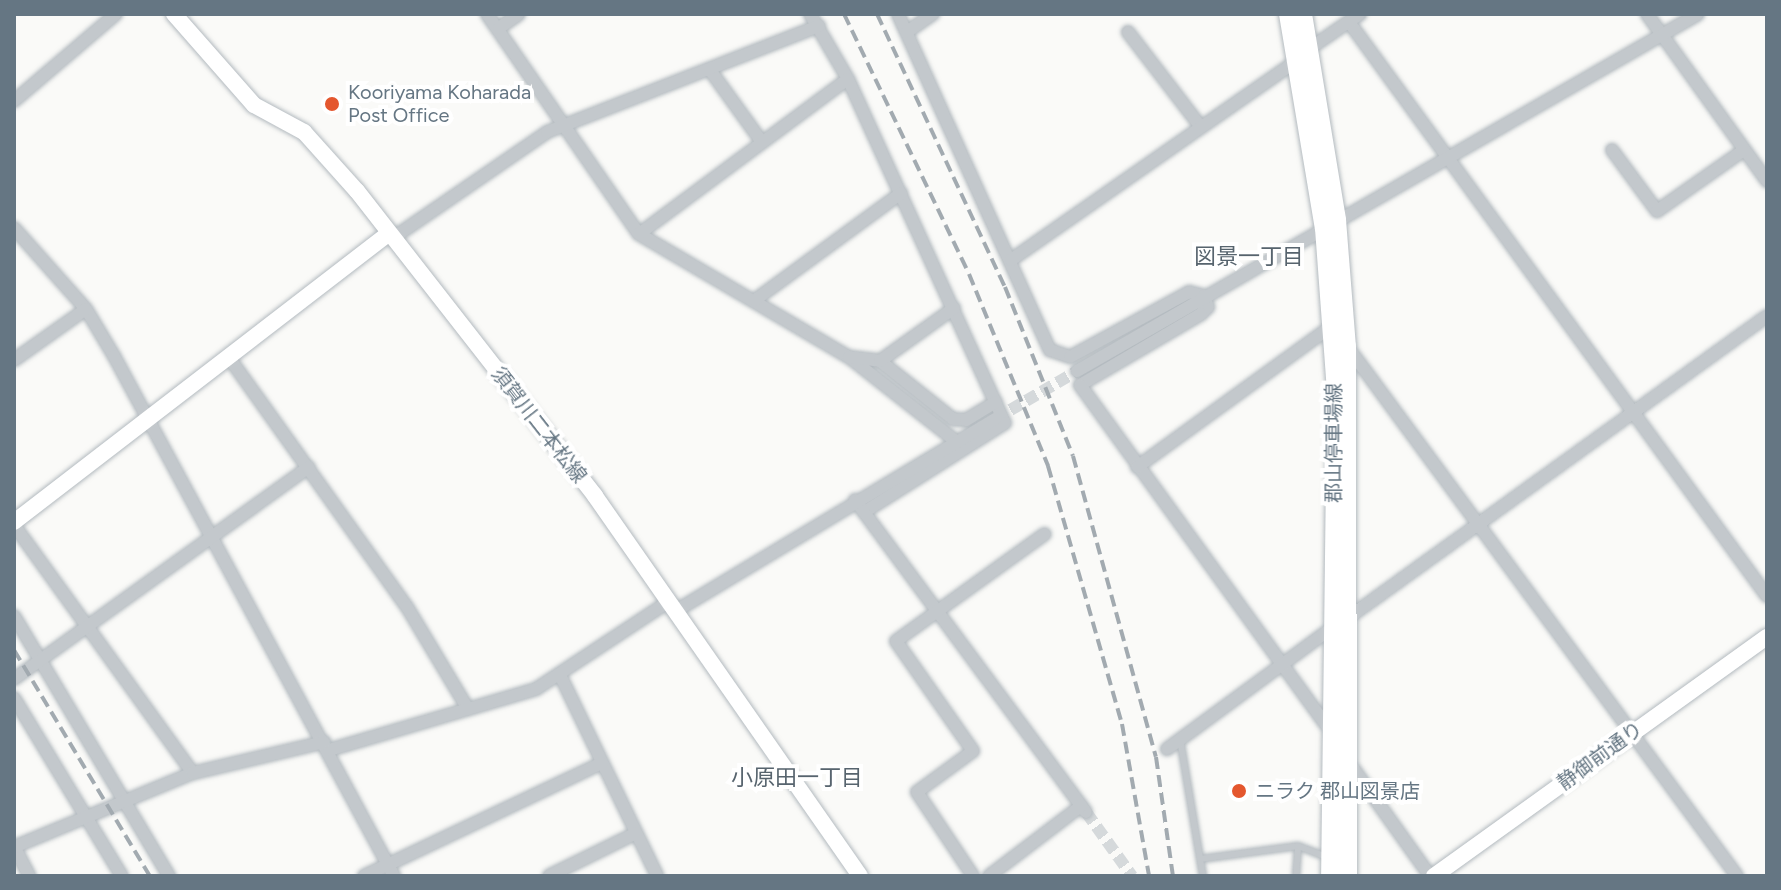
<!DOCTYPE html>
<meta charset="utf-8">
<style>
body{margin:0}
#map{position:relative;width:1781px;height:890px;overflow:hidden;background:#fafaf8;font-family:Figtree,"Noto Sans JP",sans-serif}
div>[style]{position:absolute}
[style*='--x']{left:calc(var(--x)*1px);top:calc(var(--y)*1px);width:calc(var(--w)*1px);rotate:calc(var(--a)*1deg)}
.street-tunnel>*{height:12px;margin-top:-6px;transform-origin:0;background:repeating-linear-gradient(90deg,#d5d9db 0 12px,transparent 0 18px)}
.roads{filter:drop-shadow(0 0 2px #b3babf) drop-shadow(0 0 2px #b3babf)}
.lane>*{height:6px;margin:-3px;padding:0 3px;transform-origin:3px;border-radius:3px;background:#c3c8cc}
.street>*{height:12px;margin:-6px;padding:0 6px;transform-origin:6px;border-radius:6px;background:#c3c8cc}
.secondary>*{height:16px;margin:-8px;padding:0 8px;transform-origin:8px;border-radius:8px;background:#fff}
.primary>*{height:18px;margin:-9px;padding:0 9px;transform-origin:9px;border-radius:9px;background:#fff}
.rail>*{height:4px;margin-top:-2px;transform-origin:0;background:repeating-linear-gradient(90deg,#a2aab0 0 12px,transparent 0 18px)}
.dots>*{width:22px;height:22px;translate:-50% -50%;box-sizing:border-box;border:4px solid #fff;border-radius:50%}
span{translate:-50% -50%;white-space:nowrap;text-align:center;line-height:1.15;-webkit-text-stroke:8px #fff;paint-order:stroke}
.poi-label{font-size:20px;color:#657683}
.left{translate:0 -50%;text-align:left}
.street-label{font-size:20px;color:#657683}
.neighbourhood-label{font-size:22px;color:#57646e}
.frame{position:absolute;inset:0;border:16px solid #657683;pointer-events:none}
</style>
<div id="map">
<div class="street-tunnel">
<div style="--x:995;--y:419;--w:95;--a:-30.3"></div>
<div style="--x:1086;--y:812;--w:79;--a:54.3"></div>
</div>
<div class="roads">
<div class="lane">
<div style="--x:1180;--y:739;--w:139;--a:80.5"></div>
<div style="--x:1200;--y:859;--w:99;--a:-7.6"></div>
<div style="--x:1296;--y:876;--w:30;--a:-86"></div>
<div style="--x:1298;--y:846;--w:31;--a:21"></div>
</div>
<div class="street">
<div style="--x:487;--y:14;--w:267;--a:55.4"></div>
<div style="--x:639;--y:234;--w:243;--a:30.4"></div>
<div style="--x:849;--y:357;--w:137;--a:38.2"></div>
<div style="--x:810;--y:14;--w:75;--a:59.7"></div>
<div style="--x:848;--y:79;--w:378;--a:65.5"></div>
<div style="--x:1005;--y:423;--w:167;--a:147.7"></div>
<div style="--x:898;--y:14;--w:369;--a:65.7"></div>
<div style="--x:1050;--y:350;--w:21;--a:19"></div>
<div style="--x:1070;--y:357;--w:136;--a:-28.6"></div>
<div style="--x:1189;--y:292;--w:16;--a:15"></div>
<div style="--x:1204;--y:296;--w:12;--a:70"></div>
<div style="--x:1208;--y:307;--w:10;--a:135"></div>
<div style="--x:1201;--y:314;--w:140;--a:149.6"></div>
<div style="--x:1080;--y:385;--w:430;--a:54.1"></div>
<div style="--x:1647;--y:14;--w:206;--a:54.3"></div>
<div style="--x:1349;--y:22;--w:710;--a:53.94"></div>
<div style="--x:499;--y:28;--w:24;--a:-35"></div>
<div style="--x:907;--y:32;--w:32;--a:-35"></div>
<div style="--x:1128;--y:32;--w:118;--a:52.5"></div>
<div style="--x:1309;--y:49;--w:62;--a:-34.5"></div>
<div style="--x:710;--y:70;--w:89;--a:54.2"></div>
<div style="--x:14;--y:101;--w:134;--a:-40.5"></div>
<div style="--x:1612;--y:150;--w:76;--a:53.6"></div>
<div style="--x:1657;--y:211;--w:106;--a:-35"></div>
<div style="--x:14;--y:228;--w:108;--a:48.4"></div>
<div style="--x:86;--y:309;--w:55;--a:59.2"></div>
<div style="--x:114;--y:356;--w:591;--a:61.7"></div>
<div style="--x:639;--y:234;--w:260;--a:-36.6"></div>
<div style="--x:393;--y:238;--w:187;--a:-34.5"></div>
<div style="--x:547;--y:132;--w:292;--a:-21.3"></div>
<div style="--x:1011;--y:260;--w:350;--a:-34.9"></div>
<div style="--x:755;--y:300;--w:181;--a:-36.2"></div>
<div style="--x:1347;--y:346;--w:658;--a:53.65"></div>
<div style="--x:849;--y:357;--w:31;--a:7"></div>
<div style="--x:880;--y:361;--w:93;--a:38.5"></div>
<div style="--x:953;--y:419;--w:13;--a:4"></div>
<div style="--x:966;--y:420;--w:35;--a:-31"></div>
<div style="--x:230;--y:359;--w:305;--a:54.5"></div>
<div style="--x:407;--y:607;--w:119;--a:59.1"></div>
<div style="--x:14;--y:360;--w:88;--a:-35.3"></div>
<div style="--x:880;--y:361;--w:91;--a:-35.6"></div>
<div style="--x:1077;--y:371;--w:716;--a:-29.89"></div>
<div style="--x:1137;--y:467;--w:241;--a:-35.9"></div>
<div style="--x:855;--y:500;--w:388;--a:53.5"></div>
<div style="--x:14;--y:525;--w:306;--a:54.2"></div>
<div style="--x:674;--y:612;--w:375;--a:-31"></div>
<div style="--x:14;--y:616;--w:303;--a:59.2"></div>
<div style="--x:1348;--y:618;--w:516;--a:-35.78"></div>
<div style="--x:561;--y:677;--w:221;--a:64.2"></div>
<div style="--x:14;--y:679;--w:363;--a:-35.7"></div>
<div style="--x:14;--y:698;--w:208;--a:58.8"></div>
<div style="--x:1167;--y:749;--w:206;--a:-36.3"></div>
<div style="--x:329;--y:750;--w:216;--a:-16.4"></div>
<div style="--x:536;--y:689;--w:158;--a:-33.4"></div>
<div style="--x:1348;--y:761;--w:141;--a:54.5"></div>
<div style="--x:14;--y:846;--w:34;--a:63"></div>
<div style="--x:14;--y:847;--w:194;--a:-22.5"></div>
<div style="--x:193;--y:773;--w:135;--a:-13.3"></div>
<div style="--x:364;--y:876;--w:263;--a:-25.4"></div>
<div style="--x:549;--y:876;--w:97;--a:-26.3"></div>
<div style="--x:973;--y:876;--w:101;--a:-123.7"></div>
<div style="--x:917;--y:792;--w:69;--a:-36.2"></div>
<div style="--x:973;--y:751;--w:134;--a:-125"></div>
<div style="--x:896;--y:641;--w:183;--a:-35.7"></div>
<div style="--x:989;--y:876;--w:116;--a:-37.3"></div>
</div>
<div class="secondary">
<div style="--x:174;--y:14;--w:121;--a:48.7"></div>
<div style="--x:254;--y:105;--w:57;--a:28.4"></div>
<div style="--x:304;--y:132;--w:79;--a:48.1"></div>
<div style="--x:357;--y:191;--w:387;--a:52"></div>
<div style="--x:595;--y:496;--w:463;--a:55.1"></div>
<div style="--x:14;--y:522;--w:473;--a:-37.6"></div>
<div style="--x:1434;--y:876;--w:410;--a:-35.7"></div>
</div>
<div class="primary">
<div style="--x:1288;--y:14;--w:217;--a:80.5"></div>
<div style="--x:1324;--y:228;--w:165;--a:85.8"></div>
<div style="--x:1336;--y:393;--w:483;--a:90.7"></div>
<div style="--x:1303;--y:14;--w:209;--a:80.6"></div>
<div style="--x:1337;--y:220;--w:126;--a:85.5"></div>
<div style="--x:1347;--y:346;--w:530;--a:89.89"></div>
</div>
</div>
<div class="rail">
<div style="--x:844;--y:14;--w:288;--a:64.3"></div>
<div style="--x:969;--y:274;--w:208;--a:67.6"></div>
<div style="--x:1048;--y:466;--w:268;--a:74"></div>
<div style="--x:1122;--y:724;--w:154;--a:79.9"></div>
<div style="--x:877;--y:14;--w:302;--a:64.9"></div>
<div style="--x:1005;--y:287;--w:182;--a:68.1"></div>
<div style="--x:1073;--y:456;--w:312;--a:74.6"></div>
<div style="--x:1156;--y:757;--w:120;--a:81.9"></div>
<div style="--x:14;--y:650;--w:264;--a:59"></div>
</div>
<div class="dots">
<div style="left:332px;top:104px;background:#e4572e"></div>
<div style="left:1239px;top:791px;background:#e4572e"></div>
</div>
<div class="poi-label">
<span class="left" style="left:348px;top:104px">Kooriyama Koharada<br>Post Office</span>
<span class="left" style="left:1255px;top:791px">ニラク 郡山図景店</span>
</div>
<div class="street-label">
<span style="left:539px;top:425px;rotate:52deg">須賀川二本松線</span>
<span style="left:1334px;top:443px;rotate:-90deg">郡山停車場線</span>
<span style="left:1600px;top:756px;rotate:-36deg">静御前通り</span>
</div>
<div class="neighbourhood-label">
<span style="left:1249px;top:257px">図景一丁目</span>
<span style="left:797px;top:778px">小原田一丁目</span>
</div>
<div class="frame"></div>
</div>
